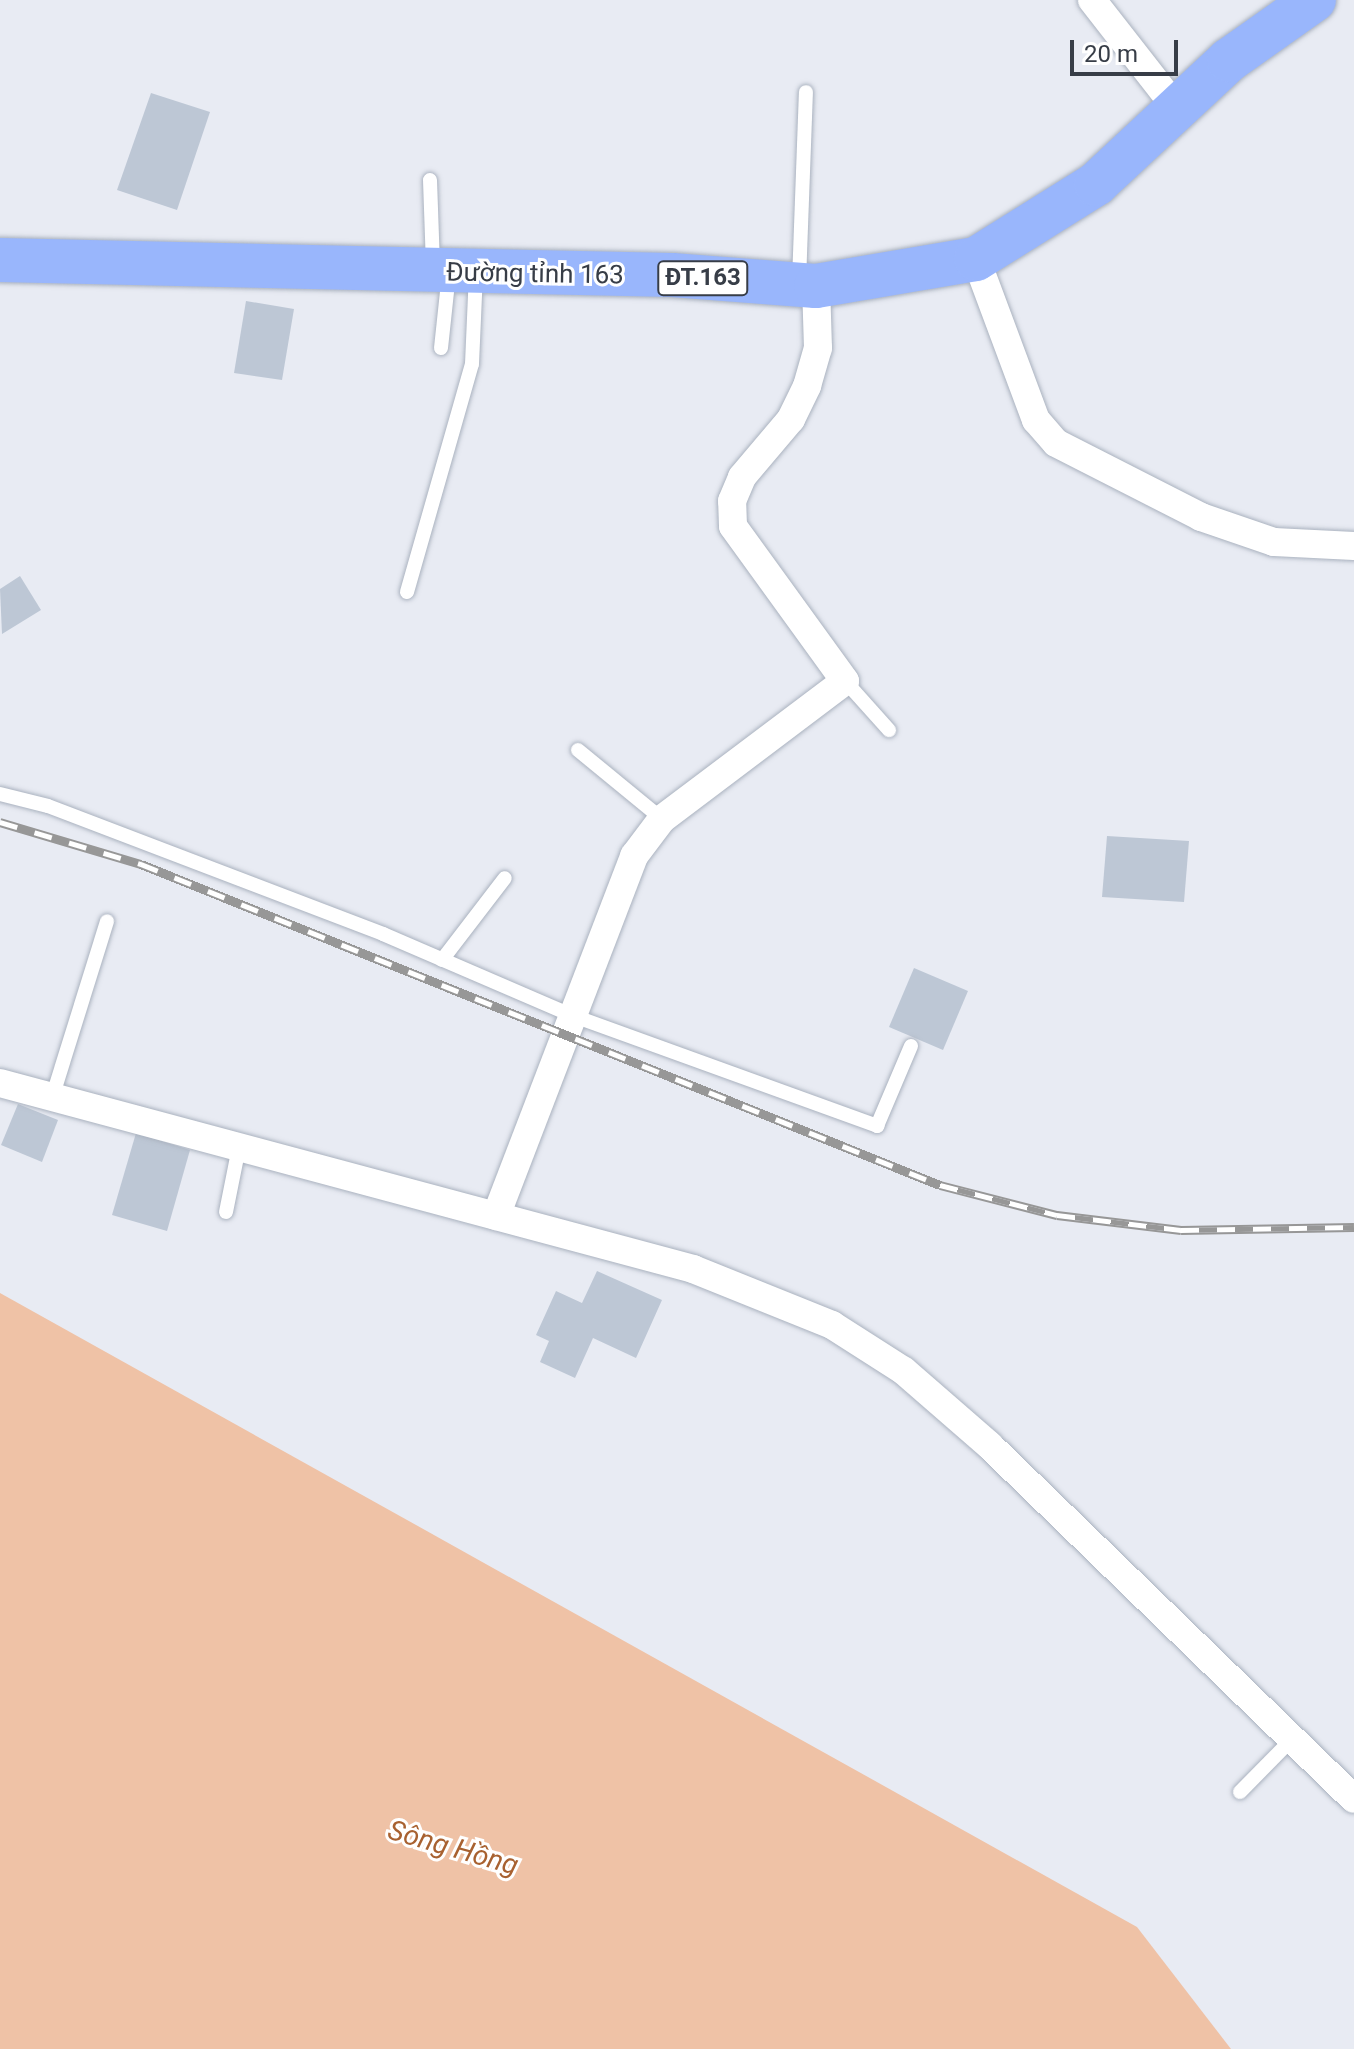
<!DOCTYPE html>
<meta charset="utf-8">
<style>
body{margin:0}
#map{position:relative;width:1354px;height:2049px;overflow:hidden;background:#e8ebf3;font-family:Roboto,sans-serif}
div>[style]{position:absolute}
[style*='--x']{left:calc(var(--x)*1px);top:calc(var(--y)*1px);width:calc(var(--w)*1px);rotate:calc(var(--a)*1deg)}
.water>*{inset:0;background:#efc2a6}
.building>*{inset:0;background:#bdc7d5}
.roads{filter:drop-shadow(0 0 2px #aab2bf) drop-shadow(0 0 2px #aab2bf)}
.lane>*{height:14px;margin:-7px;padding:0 7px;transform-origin:7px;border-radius:7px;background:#fff}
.street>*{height:28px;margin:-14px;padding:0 14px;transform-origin:14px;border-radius:14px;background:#fff}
.primary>*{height:44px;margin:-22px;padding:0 22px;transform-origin:22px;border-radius:22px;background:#99b6fc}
.rail>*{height:9px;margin-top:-4.5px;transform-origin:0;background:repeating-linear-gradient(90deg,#fff 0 18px,#979797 0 36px);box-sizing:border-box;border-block:2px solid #979797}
span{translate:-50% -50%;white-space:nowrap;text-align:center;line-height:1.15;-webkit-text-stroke:6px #fff;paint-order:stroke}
.shield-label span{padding:2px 6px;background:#fff;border:2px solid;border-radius:6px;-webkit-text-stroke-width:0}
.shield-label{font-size:24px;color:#373d47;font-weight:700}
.street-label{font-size:26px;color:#373d47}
.water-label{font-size:28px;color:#a86130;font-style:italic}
.scale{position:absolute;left:1070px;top:40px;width:108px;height:36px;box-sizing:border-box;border:4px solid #373d47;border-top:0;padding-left:10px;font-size:24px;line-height:28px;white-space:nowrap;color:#373d47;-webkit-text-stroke:6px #fff;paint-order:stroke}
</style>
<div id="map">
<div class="water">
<div style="clip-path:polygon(0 1293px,1137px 1927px,1231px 2049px,0 2049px)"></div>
</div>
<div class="building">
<div style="clip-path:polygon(151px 93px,210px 112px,177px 210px,117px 190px)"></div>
<div style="clip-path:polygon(246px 301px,294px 309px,282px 380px,234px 373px)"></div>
<div style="clip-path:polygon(20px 576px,41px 610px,2px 634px,0 589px)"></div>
<div style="clip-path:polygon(1107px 836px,1189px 841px,1184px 902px,1102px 897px)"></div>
<div style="clip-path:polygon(914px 968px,968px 991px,943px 1050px,889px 1027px)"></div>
<div style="clip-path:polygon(18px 1104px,58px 1120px,42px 1162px,1px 1145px)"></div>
<div style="clip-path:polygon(136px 1133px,190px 1150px,167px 1231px,112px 1215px)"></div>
<div style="clip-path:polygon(597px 1271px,662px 1300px,636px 1358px,593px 1338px,575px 1378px,540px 1362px,549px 1341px,536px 1335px,556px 1291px,582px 1303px)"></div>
</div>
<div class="roads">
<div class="lane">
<div style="--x:430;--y:180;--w:84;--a:88"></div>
<div style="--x:799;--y:281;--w:189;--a:-87.9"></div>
<div style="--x:441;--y:348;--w:75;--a:-83.9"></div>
<div style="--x:407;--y:592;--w:237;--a:-74.1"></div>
<div style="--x:472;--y:364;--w:90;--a:-87.5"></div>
<div style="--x:845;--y:681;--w:66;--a:48.1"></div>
<div style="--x:578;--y:750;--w:109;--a:39.4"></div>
<div style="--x:0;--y:794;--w:49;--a:14"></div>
<div style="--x:48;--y:806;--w:359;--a:20.9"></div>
<div style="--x:383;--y:934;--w:205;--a:23.3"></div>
<div style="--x:571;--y:1015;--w:326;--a:19.9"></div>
<div style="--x:877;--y:1126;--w:87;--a:-67"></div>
<div style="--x:442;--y:960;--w:103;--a:-52.5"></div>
<div style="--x:52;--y:1098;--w:185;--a:-72.7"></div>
<div style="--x:226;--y:1212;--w:66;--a:-78.7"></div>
<div style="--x:1240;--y:1792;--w:76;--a:-45.5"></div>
</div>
<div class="street">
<div style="--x:1092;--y:0;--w:140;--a:52"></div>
<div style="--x:976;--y:259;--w:172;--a:69.6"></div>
<div style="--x:1036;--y:420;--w:30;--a:49"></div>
<div style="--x:1056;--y:443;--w:163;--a:27"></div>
<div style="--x:1201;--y:517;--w:77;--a:18.9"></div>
<div style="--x:1274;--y:542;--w:80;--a:2.9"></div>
<div style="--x:0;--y:1083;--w:718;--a:15.02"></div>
<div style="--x:693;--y:1269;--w:150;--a:21.9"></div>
<div style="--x:832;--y:1325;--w:85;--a:32.6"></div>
<div style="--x:904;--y:1371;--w:113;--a:41"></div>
<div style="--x:989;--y:1445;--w:508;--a:44.12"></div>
<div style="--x:496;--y:1216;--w:386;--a:-69"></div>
<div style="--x:634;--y:856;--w:46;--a:-52.9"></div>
<div style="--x:662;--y:819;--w:229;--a:-37"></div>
<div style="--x:845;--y:681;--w:191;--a:-125.9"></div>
<div style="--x:733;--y:526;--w:25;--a:-92"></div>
<div style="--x:732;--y:501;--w:26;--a:-67"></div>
<div style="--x:742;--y:477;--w:76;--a:-49.8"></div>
<div style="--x:791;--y:419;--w:37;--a:-64"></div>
<div style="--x:807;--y:386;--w:40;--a:-74"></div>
<div style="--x:818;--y:348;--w:62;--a:-91.8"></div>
</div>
<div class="primary">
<div style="--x:0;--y:260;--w:672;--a:1.28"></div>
<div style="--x:672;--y:275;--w:144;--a:4.4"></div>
<div style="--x:816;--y:286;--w:162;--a:-9.6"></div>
<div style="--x:976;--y:259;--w:142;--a:-32"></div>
<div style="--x:1096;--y:184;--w:182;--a:-43"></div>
<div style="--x:1229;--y:60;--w:104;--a:-35.2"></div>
</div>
</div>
<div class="rail">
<div style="--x:0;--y:822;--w:147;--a:16.6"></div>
<div style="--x:141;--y:864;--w:861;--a:21.89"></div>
<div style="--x:940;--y:1185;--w:121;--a:14.4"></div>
<div style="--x:1057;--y:1215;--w:125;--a:6.9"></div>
<div style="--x:1181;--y:1230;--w:173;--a:-1"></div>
</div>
<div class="shield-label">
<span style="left:703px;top:278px">ĐT.163</span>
</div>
<div class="street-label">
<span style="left:535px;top:274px;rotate:1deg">Đường tỉnh 163</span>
</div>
<div class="water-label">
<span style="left:453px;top:1848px;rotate:16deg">Sông Hồng</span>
</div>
<div class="scale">20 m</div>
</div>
